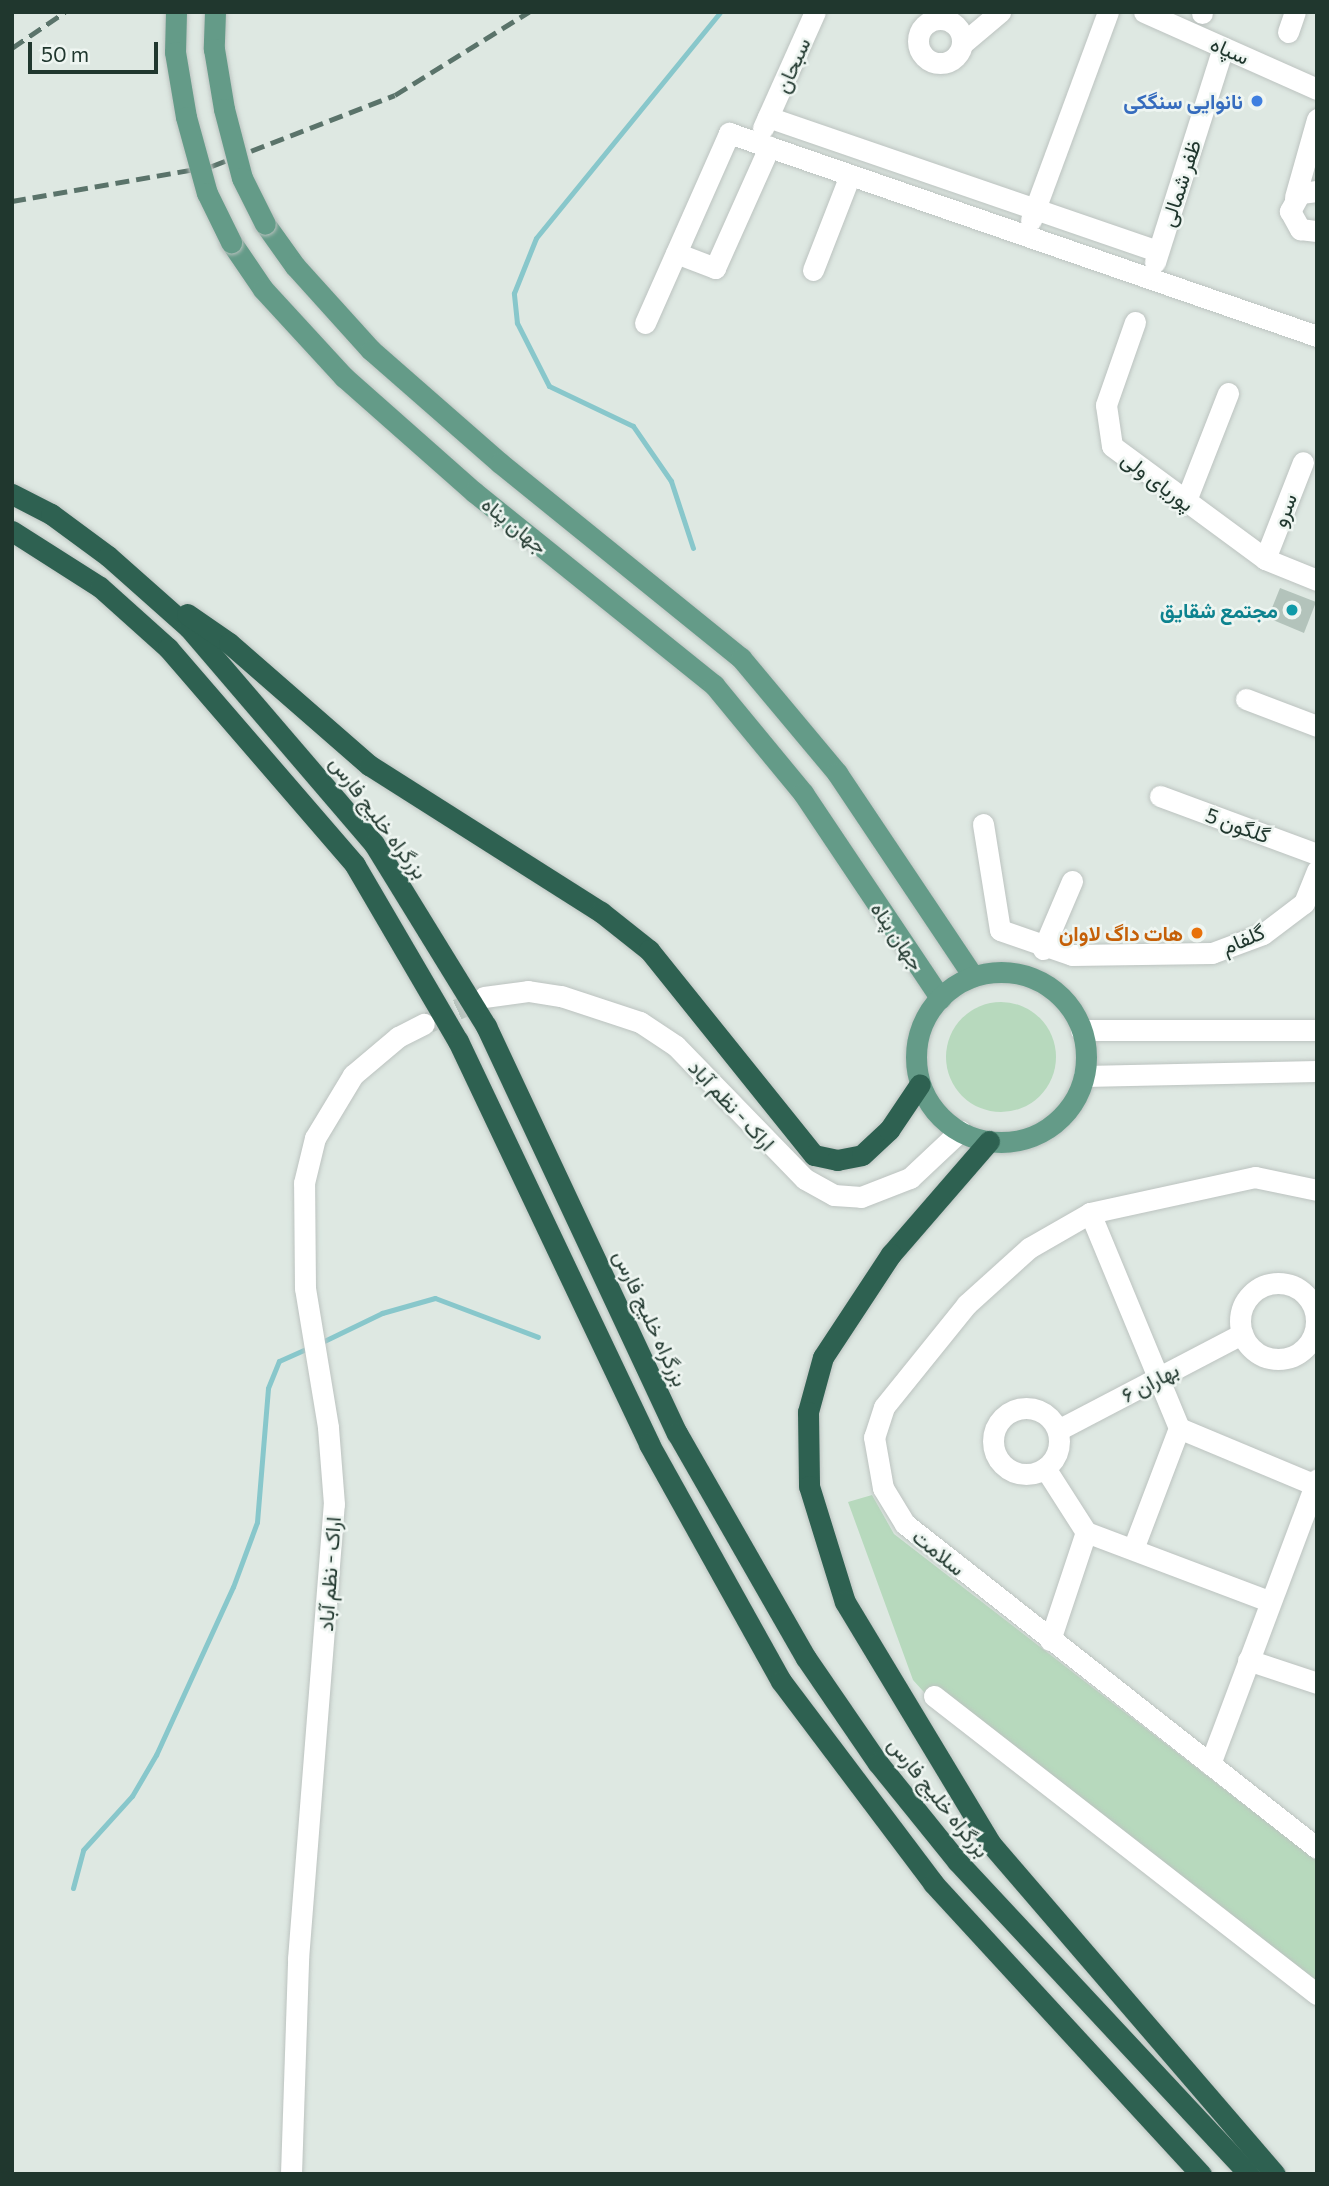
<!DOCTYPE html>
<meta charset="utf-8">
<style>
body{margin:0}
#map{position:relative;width:1329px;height:2186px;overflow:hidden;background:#dee8e2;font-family:Commissioner,Vazirmatn,sans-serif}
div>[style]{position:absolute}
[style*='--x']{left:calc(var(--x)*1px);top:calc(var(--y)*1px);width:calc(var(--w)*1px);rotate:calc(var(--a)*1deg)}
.green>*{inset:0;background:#b7d9bd}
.round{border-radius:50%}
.stream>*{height:5px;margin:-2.5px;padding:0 2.5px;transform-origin:2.5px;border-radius:2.5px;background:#88c7cb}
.building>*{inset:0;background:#b3c3bb}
.minor-tunnel>*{height:21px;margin-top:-10.5px;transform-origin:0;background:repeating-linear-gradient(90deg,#b8c5be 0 21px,transparent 0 31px)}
.roads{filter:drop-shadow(0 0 2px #bcc3c0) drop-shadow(0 0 2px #bcc3c0)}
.minor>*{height:21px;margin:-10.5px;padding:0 10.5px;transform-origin:10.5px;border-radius:10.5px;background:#fff}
.minor>.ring{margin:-10.5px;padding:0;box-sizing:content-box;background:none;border:21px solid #fff;border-radius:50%}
.major>*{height:21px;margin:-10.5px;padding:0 10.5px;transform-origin:10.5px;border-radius:10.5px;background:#649b88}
.major>.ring{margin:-10.5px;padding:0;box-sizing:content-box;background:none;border:21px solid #649b88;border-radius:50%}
.highway>*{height:21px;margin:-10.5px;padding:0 10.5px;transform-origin:10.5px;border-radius:10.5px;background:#2e6151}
.rail>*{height:5px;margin-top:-2.5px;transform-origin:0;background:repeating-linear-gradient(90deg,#5a736a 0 14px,transparent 0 21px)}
.bridges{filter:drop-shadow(0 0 2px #bcc3c0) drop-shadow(0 0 2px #bcc3c0)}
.major-bridge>*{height:21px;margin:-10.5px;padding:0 10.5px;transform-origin:10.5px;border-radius:10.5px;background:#649b88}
.dots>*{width:19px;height:19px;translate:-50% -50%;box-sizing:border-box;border:4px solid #eef5f1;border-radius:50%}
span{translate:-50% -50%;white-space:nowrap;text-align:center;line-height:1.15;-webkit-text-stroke:5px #eef5f1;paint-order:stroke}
.street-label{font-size:21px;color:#20372e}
.shop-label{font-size:21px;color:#366cbe;font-weight:700}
.right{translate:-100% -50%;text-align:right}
.culture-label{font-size:21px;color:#0d838f;font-weight:700}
.food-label{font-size:21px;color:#c56008;font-weight:700}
.frame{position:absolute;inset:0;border:14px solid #20372e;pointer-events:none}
.scale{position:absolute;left:28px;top:42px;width:130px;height:32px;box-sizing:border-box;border:4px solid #20372e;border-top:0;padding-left:9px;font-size:21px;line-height:24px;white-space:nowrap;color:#20372e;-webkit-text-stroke:5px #eef5f1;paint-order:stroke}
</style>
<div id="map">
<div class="green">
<div class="round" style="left:946px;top:1002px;width:110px;height:110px"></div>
<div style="clip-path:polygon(872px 1495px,894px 1534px,1317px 1861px,1317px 2000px,932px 1701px,913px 1680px,848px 1502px)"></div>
</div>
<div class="stream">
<div style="--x:693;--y:548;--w:71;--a:-108.2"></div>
<div style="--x:671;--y:481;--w:67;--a:-124.6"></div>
<div style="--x:633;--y:426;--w:93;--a:-154.5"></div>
<div style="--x:549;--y:386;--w:71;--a:-116.9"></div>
<div style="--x:517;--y:323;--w:30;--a:-96"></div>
<div style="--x:514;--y:293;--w:59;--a:-68.2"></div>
<div style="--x:536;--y:238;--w:291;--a:-50.8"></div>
<div style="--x:320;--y:1343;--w:69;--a:-25.8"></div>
<div style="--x:382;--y:1313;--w:55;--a:-15.8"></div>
<div style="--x:435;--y:1298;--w:110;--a:20.7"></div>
<div style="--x:73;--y:1888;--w:39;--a:-75"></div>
<div style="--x:83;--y:1850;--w:73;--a:-47.8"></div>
<div style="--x:132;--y:1796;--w:48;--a:-59.7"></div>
<div style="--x:156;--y:1755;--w:185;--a:-65.4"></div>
<div style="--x:233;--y:1587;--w:69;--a:-69.7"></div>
<div style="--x:257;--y:1522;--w:134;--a:-85.3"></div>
<div style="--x:268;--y:1388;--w:29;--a:-68"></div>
<div style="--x:279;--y:1361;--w:35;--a:-24"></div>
</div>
<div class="building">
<div style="clip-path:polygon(1280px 588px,1316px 602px,1304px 633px,1268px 618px)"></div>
</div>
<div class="minor-tunnel">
<div style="--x:429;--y:1022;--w:60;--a:-24.4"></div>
</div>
<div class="roads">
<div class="minor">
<div style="--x:1144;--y:12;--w:189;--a:24"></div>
<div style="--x:1202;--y:13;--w:1;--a:-90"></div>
<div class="ring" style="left:918px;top:19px;width:23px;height:23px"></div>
<div style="--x:1288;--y:32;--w:21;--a:-71"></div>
<div style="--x:962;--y:44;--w:50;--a:-40.1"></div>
<div style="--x:768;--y:117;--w:412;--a:19"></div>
<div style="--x:763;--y:128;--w:127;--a:-65.9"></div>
<div style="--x:1317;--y:191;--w:17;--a:173"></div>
<div style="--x:1300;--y:193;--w:21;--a:119"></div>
<div style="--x:1290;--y:211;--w:21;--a:61"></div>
<div style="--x:1300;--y:229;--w:17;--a:7"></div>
<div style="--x:1295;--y:197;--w:81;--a:-74.2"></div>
<div style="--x:1031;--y:220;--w:222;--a:-69.7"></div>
<div style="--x:676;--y:253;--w:42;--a:21"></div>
<div style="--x:715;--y:268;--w:133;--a:-65.9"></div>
<div style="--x:1155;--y:262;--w:225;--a:-72.4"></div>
<div style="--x:813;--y:270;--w:102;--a:-68.7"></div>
<div style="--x:1135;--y:322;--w:88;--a:109.3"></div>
<div style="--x:1106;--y:405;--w:41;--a:81.7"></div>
<div style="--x:1112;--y:446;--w:190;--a:36.4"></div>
<div style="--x:1265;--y:559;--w:56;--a:22"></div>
<div style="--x:645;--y:323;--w:208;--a:-66.1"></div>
<div style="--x:729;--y:133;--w:622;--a:19.05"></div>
<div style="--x:1185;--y:503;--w:118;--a:-68.6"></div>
<div style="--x:1265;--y:559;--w:104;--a:-68.6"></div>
<div style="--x:1246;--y:699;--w:76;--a:20.8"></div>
<div style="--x:1160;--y:796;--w:167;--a:20.3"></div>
<div style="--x:983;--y:824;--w:107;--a:80.9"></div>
<div style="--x:1000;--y:930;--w:76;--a:19.1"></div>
<div style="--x:1072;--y:955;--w:140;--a:-0.8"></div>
<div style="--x:1212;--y:953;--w:54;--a:-20.4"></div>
<div style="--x:1263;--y:934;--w:51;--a:-37.1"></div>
<div style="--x:1304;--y:903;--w:35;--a:-68"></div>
<div style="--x:1043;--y:949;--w:74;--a:-66.9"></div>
<div style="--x:484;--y:997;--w:44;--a:-7.8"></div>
<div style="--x:528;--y:991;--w:33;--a:9"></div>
<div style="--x:561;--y:996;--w:83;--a:18.2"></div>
<div style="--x:640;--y:1022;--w:43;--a:33.7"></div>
<div style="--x:676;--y:1046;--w:185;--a:45.9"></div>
<div style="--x:805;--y:1179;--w:33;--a:29"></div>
<div style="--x:834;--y:1195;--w:27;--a:4"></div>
<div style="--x:861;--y:1197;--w:53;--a:-21.2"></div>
<div style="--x:910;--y:1178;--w:69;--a:-43.2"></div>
<div style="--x:1081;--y:1030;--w:236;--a:0"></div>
<div style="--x:1084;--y:1076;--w:233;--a:-1.2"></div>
<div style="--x:1317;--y:1190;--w:63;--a:-168.2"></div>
<div style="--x:1255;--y:1177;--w:169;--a:167.7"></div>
<div style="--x:1090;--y:1213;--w:70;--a:150.2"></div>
<div style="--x:1029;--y:1248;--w:84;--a:137.9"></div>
<div style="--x:967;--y:1304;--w:132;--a:128.9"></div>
<div style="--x:884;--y:1407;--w:32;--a:108"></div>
<div style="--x:874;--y:1437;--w:52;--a:80"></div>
<div style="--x:883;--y:1488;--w:42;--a:58.6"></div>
<div style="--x:905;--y:1524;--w:524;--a:38.18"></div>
<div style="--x:1090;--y:1213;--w:233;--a:67.5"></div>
<div style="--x:1179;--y:1428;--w:129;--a:110.8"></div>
<div class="ring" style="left:1240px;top:1283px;width:55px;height:55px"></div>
<div class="ring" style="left:993px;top:1408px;width:45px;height:45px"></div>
<div style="--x:1179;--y:1428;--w:145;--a:22.7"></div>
<div style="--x:1058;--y:1430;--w:208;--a:-27.6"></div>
<div style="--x:1045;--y:1468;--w:76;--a:57.4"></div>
<div style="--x:1086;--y:1532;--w:196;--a:20.7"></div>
<div style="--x:1050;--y:1640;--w:114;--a:-71.6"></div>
<div style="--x:1248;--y:1660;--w:73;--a:18.4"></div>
<div style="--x:934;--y:1696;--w:485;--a:37.9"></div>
<div style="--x:1210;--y:1764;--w:304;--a:-69.4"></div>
<div style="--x:291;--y:2174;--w:215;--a:-88.1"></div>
<div style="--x:298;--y:1959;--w:456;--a:-85.5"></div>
<div style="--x:334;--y:1504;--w:77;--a:-94.5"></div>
<div style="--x:328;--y:1427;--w:141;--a:-99.4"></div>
<div style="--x:305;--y:1288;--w:105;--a:-90.5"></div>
<div style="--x:304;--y:1183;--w:46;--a:-76.3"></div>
<div style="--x:315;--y:1138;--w:74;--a:-58.9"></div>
<div style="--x:353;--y:1075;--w:59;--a:-40.2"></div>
<div style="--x:398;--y:1037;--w:29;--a:-27"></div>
</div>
<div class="major">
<div style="--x:265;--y:224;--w:52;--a:54.5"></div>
<div style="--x:295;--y:266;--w:113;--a:47.9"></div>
<div style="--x:371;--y:350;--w:171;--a:41.2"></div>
<div style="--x:500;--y:463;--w:310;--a:39"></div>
<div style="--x:741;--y:658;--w:150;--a:50.1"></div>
<div style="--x:837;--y:773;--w:244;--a:56.2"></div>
<div style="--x:231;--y:242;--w:57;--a:55.8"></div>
<div style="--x:263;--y:289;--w:120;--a:47.4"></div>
<div style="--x:344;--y:377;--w:174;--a:41.5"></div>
<div style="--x:474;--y:492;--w:308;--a:38.8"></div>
<div style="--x:714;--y:685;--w:140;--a:50.5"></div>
<div style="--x:803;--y:793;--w:247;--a:56.2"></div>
<div class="ring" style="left:916px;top:972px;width:149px;height:149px"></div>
</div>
<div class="highway">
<div style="--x:12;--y:494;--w:44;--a:27.1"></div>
<div style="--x:51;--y:514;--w:71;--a:36.4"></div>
<div style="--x:108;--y:556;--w:108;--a:41.6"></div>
<div style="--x:189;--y:628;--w:284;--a:49.4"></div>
<div style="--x:374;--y:844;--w:214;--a:58.4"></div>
<div style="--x:486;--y:1026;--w:450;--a:64.9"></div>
<div style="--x:677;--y:1433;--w:259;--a:60.2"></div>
<div style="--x:806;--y:1658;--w:127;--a:55.6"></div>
<div style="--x:878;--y:1763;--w:126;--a:51.1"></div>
<div style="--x:957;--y:1861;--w:428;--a:47"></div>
<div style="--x:12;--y:531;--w:104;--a:32.5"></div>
<div style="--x:100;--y:587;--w:91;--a:41.9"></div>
<div style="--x:168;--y:648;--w:286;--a:49.2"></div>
<div style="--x:355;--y:865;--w:204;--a:59.7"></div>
<div style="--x:458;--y:1041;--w:446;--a:64.6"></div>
<div style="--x:649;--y:1444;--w:271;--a:60.9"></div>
<div style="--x:781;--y:1681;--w:253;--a:53"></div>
<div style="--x:933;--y:1883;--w:396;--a:47.4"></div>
<div style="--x:187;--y:614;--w:51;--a:34.6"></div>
<div style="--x:229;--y:643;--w:186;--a:41.1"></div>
<div style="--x:369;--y:765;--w:275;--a:32.4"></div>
<div style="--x:601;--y:912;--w:61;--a:38.4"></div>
<div style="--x:649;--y:950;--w:263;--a:51.2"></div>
<div style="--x:814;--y:1155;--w:24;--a:12"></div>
<div style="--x:837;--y:1160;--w:25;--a:-11"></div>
<div style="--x:862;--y:1155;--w:37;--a:-43"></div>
<div style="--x:889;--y:1130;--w:55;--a:-56"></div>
<div style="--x:989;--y:1141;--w:150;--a:130.9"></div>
<div style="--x:891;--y:1254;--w:123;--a:123.4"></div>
<div style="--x:823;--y:1357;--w:57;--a:105.3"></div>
<div style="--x:808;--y:1412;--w:74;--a:89.2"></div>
<div style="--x:809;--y:1486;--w:121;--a:72.8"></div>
<div style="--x:845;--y:1602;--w:283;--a:58.9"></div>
<div style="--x:991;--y:1844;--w:435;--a:49.3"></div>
</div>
</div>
<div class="rail">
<div style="--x:12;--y:48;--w:64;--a:-34.2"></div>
<div style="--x:12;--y:201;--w:203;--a:-9.9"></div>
<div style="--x:212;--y:166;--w:196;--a:-21.2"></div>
<div style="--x:395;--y:95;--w:158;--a:-31.8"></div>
</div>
<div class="bridges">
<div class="major-bridge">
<div style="--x:176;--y:12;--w:40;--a:91.4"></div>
<div style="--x:175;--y:52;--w:66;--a:80.4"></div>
<div style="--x:186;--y:117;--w:79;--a:74.6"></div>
<div style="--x:207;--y:193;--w:55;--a:63.9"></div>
<div style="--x:215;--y:12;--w:37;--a:92"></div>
<div style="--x:214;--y:49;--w:61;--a:80.5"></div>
<div style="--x:224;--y:109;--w:71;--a:75.4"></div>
<div style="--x:242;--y:178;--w:51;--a:63.4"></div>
</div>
</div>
<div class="dots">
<div style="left:1257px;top:101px;background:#3f7fe0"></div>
<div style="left:1292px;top:610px;background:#0f9aa8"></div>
<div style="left:1197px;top:933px;background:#e8710a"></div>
</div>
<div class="street-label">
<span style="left:1230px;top:50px;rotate:24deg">سپاه</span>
<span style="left:792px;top:65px;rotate:-66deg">سبحان</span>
<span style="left:1180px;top:183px;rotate:-72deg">ظفر شمالی</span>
<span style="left:1158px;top:481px;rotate:37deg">پوریای ولی</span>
<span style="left:1284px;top:510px;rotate:-69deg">سرو</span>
<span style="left:515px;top:525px;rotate:39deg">جهان پناه</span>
<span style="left:379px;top:817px;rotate:53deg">بزرگراه خلیج فارس</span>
<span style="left:1238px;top:825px;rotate:20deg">گلگون 5</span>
<span style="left:898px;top:936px;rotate:56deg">جهان پناه</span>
<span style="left:1243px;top:939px;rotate:-23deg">گلفام</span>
<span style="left:732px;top:1105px;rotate:47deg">اراک - نظم آباد</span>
<span style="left:651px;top:1318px;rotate:65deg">بزرگراه خلیج فارس</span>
<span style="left:1150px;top:1382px;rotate:-28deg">بهاران ۶</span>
<span style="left:939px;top:1552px;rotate:39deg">سلامت</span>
<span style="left:329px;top:1574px;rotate:-86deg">اراک - نظم آباد</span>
<span style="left:939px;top:1797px;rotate:51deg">بزرگراه خلیج فارس</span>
</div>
<div class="shop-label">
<span class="right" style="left:1243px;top:101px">نانوایی سنگکی</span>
</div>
<div class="culture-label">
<span class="right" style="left:1278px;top:610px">مجتمع شقایق</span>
</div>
<div class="food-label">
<span class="right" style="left:1183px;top:933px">هات داگ لاوان</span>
</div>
<div class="frame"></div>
<div class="scale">50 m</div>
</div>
